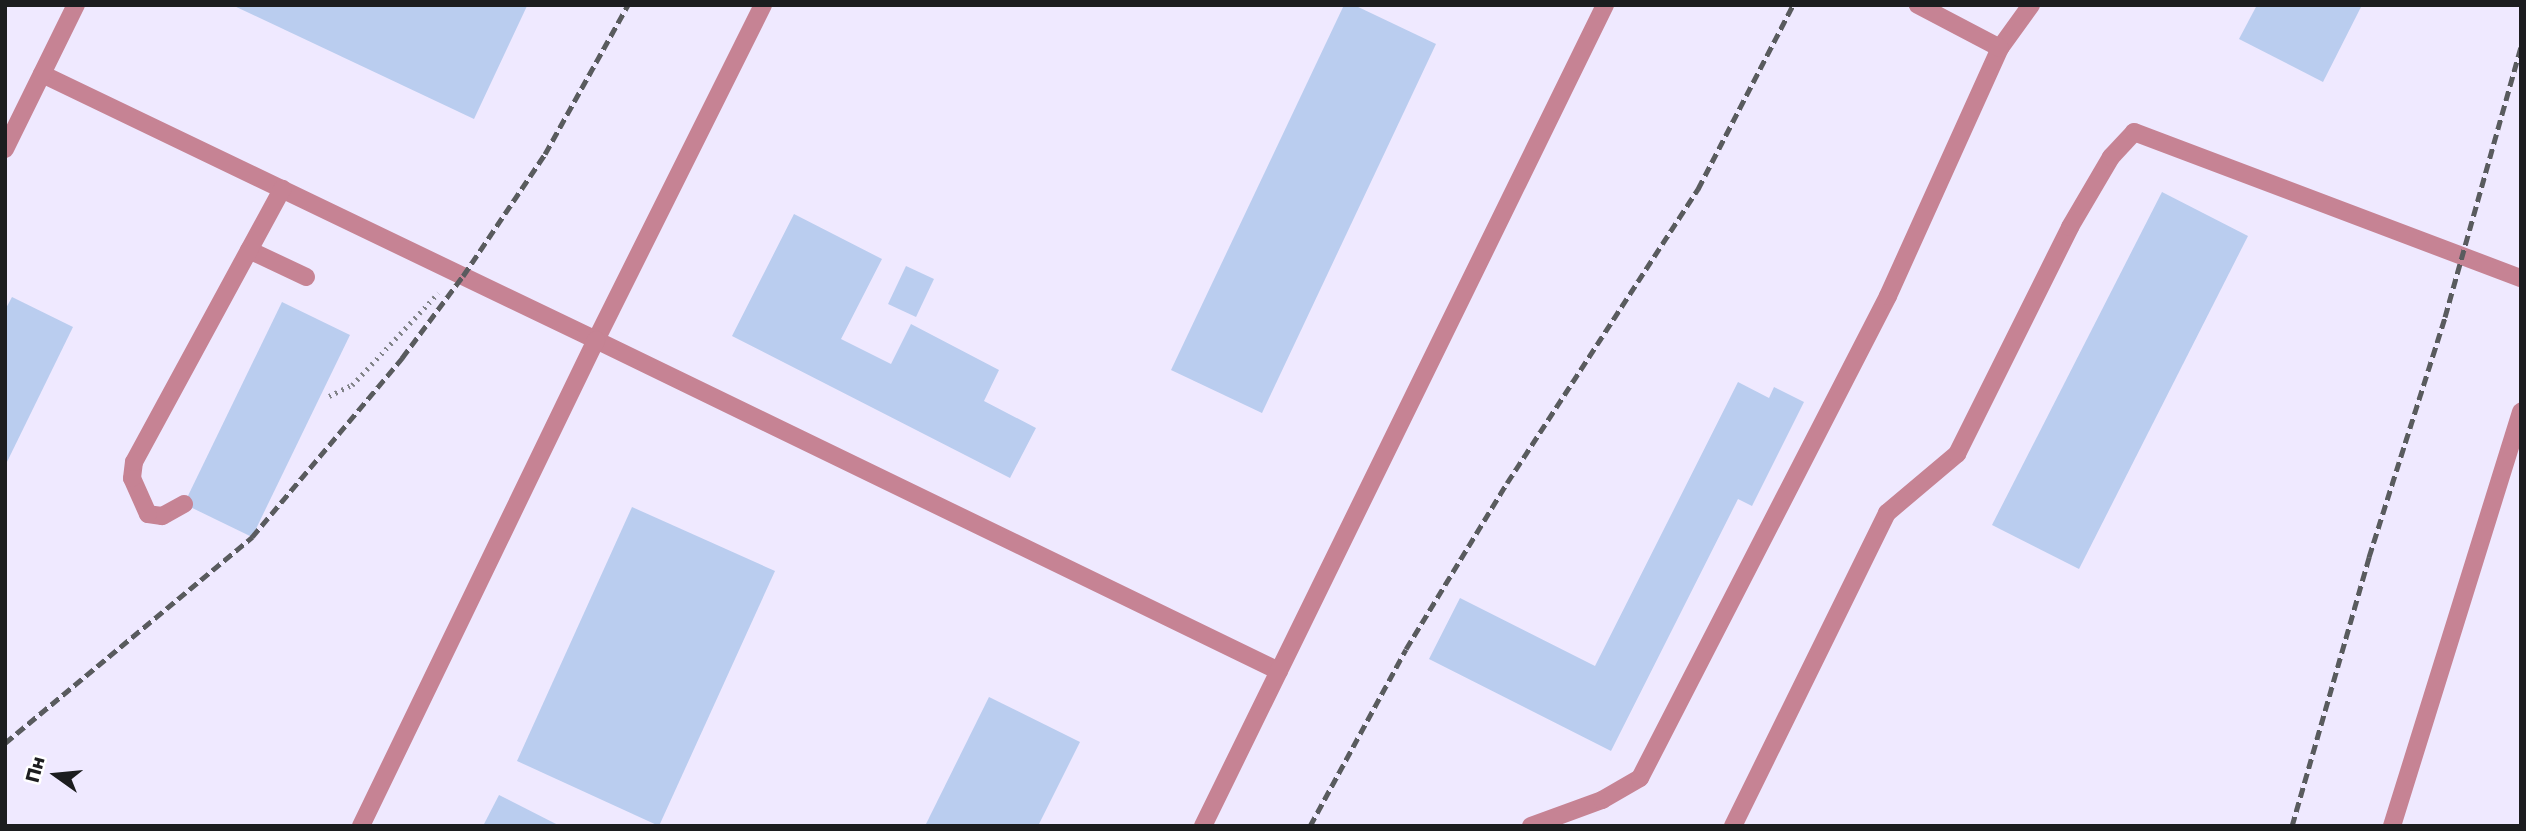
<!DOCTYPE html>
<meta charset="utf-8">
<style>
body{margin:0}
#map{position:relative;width:2526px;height:831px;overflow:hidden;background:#f3f7fe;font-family:Rubik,sans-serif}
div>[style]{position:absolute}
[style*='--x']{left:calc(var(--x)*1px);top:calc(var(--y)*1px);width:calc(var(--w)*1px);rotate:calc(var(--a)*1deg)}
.industrial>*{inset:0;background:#efe9ff}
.building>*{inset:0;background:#bacdef}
.path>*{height:4.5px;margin-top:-2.25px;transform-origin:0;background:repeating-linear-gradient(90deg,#818388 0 2px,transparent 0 7px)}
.minor>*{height:18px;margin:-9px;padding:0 9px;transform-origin:9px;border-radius:9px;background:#c68394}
.rail>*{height:5px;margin-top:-2.5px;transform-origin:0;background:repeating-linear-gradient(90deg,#595b5e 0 10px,transparent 0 15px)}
span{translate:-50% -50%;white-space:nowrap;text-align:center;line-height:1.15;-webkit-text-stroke:7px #fff;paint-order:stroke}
.frame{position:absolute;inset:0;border:7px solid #1c1d1f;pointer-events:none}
.north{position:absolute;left:21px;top:740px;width:70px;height:70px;-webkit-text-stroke:5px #fff;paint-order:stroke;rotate:285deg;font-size:19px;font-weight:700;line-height:28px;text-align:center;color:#1c1d1f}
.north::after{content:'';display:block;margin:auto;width:24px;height:32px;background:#1c1d1f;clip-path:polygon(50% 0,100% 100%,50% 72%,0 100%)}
</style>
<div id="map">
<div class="industrial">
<div style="clip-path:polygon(5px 5px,2521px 5px,2521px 826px,5px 826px)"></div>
</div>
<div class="building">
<div style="clip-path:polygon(232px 5px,525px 5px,527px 6px,474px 119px)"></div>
<div style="clip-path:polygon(1344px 5px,1354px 5px,1436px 44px,1262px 413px,1171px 370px)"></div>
<div style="clip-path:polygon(2257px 5px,2362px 5px,2323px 82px,2239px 39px)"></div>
<div style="clip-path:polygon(2162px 192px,2248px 236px,2079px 569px,1992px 525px)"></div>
<div style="clip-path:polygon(794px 214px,882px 259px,841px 339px,891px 364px,911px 324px,999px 370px,984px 401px,1036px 428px,1010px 478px,732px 336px)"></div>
<div style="clip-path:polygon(906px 266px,934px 279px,916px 317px,888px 304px)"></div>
<div style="clip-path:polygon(12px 297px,73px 327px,5px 466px,5px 310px)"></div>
<div style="clip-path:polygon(282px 302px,350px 335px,252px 537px,184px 504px)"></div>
<div style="clip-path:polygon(1738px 382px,1769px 398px,1774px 387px,1804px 402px,1752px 506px,1738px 499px,1611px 751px,1429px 659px,1460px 598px,1595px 666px)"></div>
<div style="clip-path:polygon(632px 507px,775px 571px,659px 826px,517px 761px)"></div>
<div style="clip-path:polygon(989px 697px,1080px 742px,1038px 826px,925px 826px)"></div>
<div style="clip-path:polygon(499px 795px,560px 826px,483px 826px)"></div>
</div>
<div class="path">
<div style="--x:329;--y:396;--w:25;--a:-26"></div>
<div style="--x:352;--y:385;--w:126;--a:-46.9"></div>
</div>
<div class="minor">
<div style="--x:763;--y:5;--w:374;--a:116.5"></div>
<div style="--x:596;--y:340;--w:759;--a:25.86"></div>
<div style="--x:2000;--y:48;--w:53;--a:-54.2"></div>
<div style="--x:42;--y:74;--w:615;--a:25.65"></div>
<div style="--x:596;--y:340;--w:540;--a:115.81"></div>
<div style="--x:5;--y:149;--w:161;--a:-63.8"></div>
<div style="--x:249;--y:250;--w:63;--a:25.3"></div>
<div style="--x:184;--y:504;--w:25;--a:151"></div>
<div style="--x:162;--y:516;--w:14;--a:-172"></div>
<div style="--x:148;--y:514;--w:39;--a:-114"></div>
<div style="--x:132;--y:478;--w:16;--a:-83"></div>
<div style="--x:134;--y:462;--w:311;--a:-61.5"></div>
<div style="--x:1203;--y:826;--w:914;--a:-63.91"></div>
<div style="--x:1531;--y:826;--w:76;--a:-20.1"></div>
<div style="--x:1602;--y:800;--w:44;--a:-30.1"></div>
<div style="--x:1640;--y:778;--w:542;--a:-62.77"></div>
<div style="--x:1888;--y:296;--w:272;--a:-65.7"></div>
<div style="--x:2000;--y:48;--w:93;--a:-152.3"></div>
<div style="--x:1733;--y:826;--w:349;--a:-63.8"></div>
<div style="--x:1887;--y:513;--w:92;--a:-40.1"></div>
<div style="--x:1957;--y:454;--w:254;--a:-63.5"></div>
<div style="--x:2070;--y:227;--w:81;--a:-59.6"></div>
<div style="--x:2111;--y:157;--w:34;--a:-47"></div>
<div style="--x:2134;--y:132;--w:414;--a:20.7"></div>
<div style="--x:2392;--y:826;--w:434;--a:-72.7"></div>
</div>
<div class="rail">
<div style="--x:5;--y:743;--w:322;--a:-39.8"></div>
<div style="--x:252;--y:537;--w:234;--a:-50"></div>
<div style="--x:402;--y:358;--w:102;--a:-53.4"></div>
<div style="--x:463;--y:276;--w:147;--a:-56.1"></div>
<div style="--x:545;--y:154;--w:171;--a:-60.9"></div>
<div style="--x:1310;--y:826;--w:201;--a:-61.5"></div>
<div style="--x:1406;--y:649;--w:194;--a:-58.7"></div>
<div style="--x:1507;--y:483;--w:351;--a:-57"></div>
<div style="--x:1698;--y:189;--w:207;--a:-62.7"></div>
<div style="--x:2292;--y:826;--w:280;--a:-74"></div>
<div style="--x:2369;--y:557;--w:252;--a:-72.4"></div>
<div style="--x:2445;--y:317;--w:280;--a:-74.3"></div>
</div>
<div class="frame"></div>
<div class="north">Пн</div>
</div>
